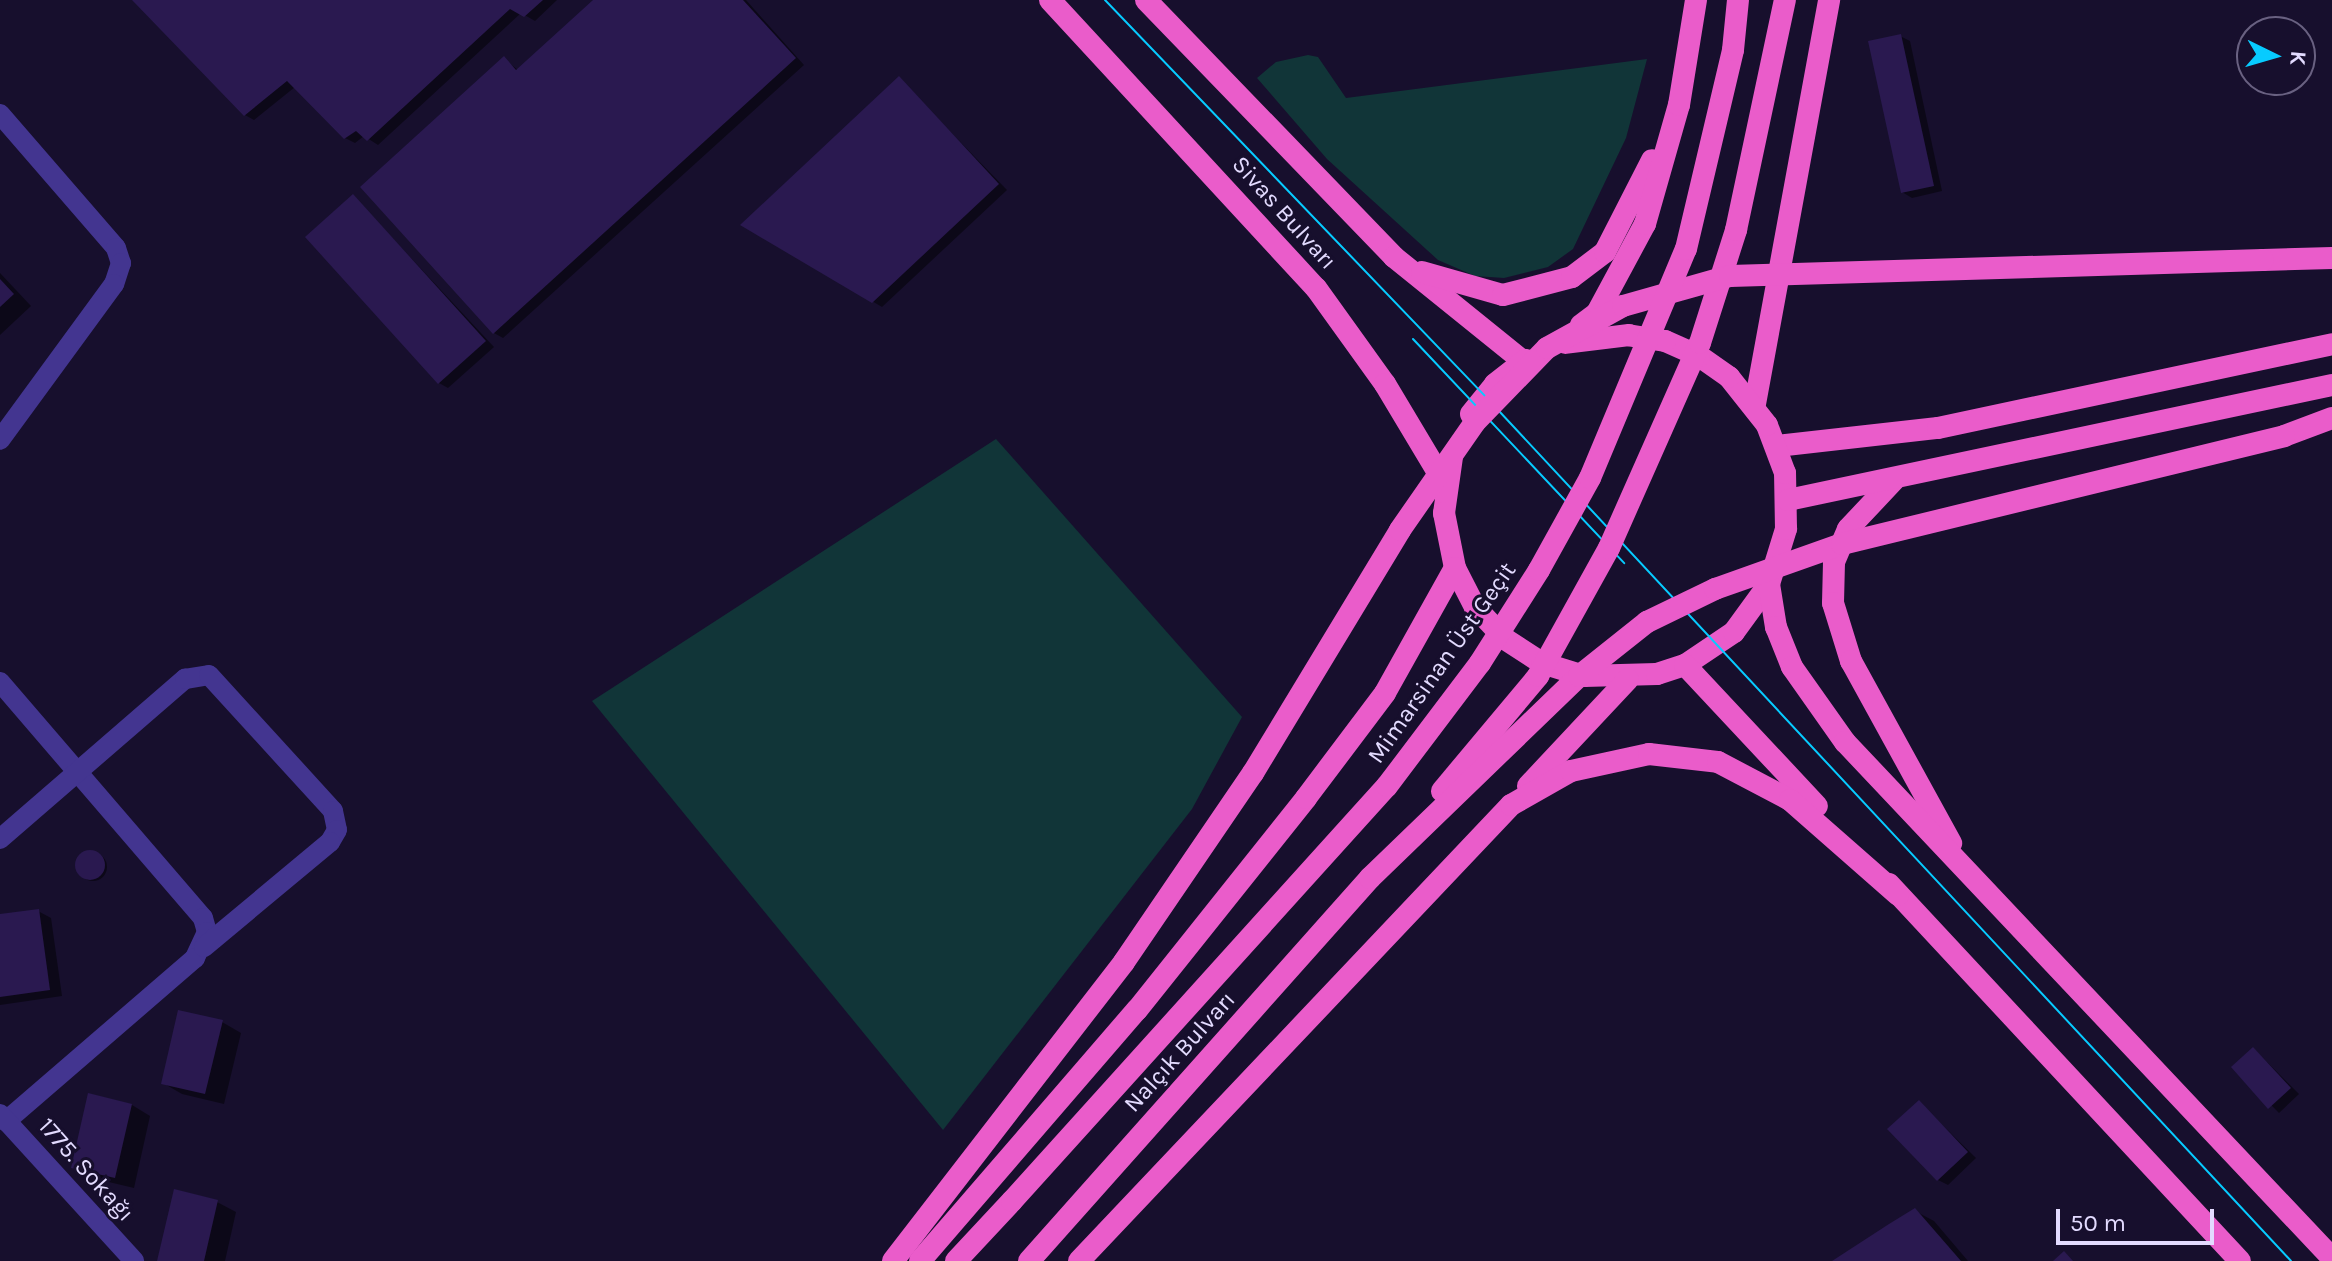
<!DOCTYPE html>
<meta charset="utf-8">
<style>
body{margin:0}
#map{position:relative;width:2332px;height:1261px;overflow:hidden;background:#170f2d;font-family:Karla,sans-serif}
div>[style]{position:absolute}
[style*='--x']{left:calc(var(--x)*1px);top:calc(var(--y)*1px);width:calc(var(--w)*1px);rotate:calc(var(--a)*1deg)}
.green>*{inset:0;background:#113538}
.shadow>*{inset:0;background:#0007}
.round{border-radius:50%}
.building>*{inset:0;background:#2a1950}
.minor>*{height:20px;margin:-10px;padding:0 10px;transform-origin:10px;border-radius:10px;background:#433590}
.trunk>*{height:22px;margin:-11px;padding:0 11px;transform-origin:11px;border-radius:11px;background:#ea5cca}
.tram>*{height:2px;margin:-1px;padding:0 1px;transform-origin:1px;border-radius:1px;background:#07cbff}
.trunk-bridge>*{height:22px;margin:-11px;padding:0 11px;transform-origin:11px;border-radius:11px;background:#ea5cca}
span{translate:-50% -50%;white-space:nowrap;text-align:center;line-height:1.15;-webkit-text-stroke:6px #170f2d;paint-order:stroke}
.street-label{font-size:24px;color:#e3dbff}
.north{position:absolute;left:2236px;top:16px;width:80px;height:80px;box-sizing:border-box;background:#170f2d;border:2px solid #696181;border-radius:50%;rotate:95deg;font-size:22px;font-weight:700;line-height:32px;text-align:center;color:#e3dbff}
.north::after{content:'';display:block;margin:auto;width:28px;height:36px;background:#07cbff;clip-path:polygon(50% 0,100% 100%,50% 72%,0 100%)}
.scale{position:absolute;left:2056px;top:1209px;width:158px;height:36px;box-sizing:border-box;border:4px solid #e3dbff;border-top:0;padding-left:10px;font-size:24px;line-height:28px;white-space:nowrap;color:#e3dbff;-webkit-text-stroke:6px #170f2d;paint-order:stroke}
</style>
<div id="map">
<div class="green">
<div style="clip-path:polygon(1308px 55px,1318px 57px,1346px 98px,1647px 59px,1626px 138px,1573px 249px,1548px 267px,1504px 278px,1475px 276px,1438px 260px,1327px 159px,1257px 78px,1276px 62px)"></div>
<div style="clip-path:polygon(996px 439px,1242px 717px,1192px 809px,943px 1130px,592px 701px)"></div>
</div>
<div class="shadow">
<div style="clip-path:polygon(135px 0,557px 0,535px 21px,521px 13px,378px 145px,364px 136px,355px 143px,345px 138px,295px 87px,254px 120px,245px 115px)"></div>
<div style="clip-path:polygon(596px 0,746px 0,804px 65px,503px 338px,494px 333px,504px 59px,518px 70px)"></div>
<div style="clip-path:polygon(1900px 36px,1910px 41px,1942px 191px,1912px 198px,1902px 192px)"></div>
<div style="clip-path:polygon(899px 79px,1007px 190px,882px 307px,743px 225px)"></div>
<div style="clip-path:polygon(353px 196px,494px 347px,448px 388px,439px 383px)"></div>
<div style="clip-path:polygon(0 273px,31px 306px,0 335px)"></div>
<div class="round" style="left:79px;top:853px;width:28px;height:28px"></div>
<div style="clip-path:polygon(38px 911px,51px 918px,62px 996px,0 1005px,0 916px)"></div>
<div style="clip-path:polygon(222px 1022px,241px 1033px,224px 1104px,182px 1094px,163px 1083px)"></div>
<div style="clip-path:polygon(2254px 1049px,2299px 1094px,2279px 1113px,2234px 1067px)"></div>
<div style="clip-path:polygon(89px 1096px,132px 1105px,150px 1116px,134px 1188px,92px 1178px,73px 1167px)"></div>
<div style="clip-path:polygon(1919px 1102px,1976px 1158px,1948px 1185px,1938px 1180px)"></div>
<div style="clip-path:polygon(217px 1202px,236px 1212px,225px 1261px,159px 1261px)"></div>
<div style="clip-path:polygon(1915px 1211px,1934px 1221px,1968px 1261px,1836px 1261px)"></div>
</div>
<div class="building">
<div style="clip-path:polygon(132px 0,543px 0,524px 17px,510px 9px,367px 141px,356px 131px,344px 139px,287px 81px,244px 116px)"></div>
<div style="clip-path:polygon(593px 0,743px 0,796px 58px,493px 334px,360px 187px,504px 56px,516px 70px)"></div>
<div style="clip-path:polygon(1901px 34px,1934px 186px,1901px 193px,1868px 41px)"></div>
<div style="clip-path:polygon(899px 76px,999px 184px,872px 303px,740px 225px)"></div>
<div style="clip-path:polygon(353px 194px,486px 341px,438px 384px,305px 237px)"></div>
<div style="clip-path:polygon(0 279px,14px 294px,0 307px)"></div>
<div class="round" style="left:75px;top:850px;width:30px;height:30px"></div>
<div style="clip-path:polygon(39px 909px,50px 990px,0 997px,0 914px)"></div>
<div style="clip-path:polygon(178px 1010px,223px 1020px,205px 1094px,161px 1084px)"></div>
<div style="clip-path:polygon(2253px 1047px,2291px 1088px,2268px 1109px,2231px 1067px)"></div>
<div style="clip-path:polygon(88px 1093px,132px 1104px,115px 1178px,71px 1168px)"></div>
<div style="clip-path:polygon(1919px 1100px,1968px 1152px,1937px 1181px,1887px 1129px)"></div>
<div style="clip-path:polygon(174px 1189px,218px 1200px,204px 1261px,157px 1261px)"></div>
<div style="clip-path:polygon(1915px 1208px,1961px 1261px,1832px 1261px,1889px 1224px)"></div>
<div style="clip-path:polygon(2064px 1251px,2073px 1261px,2053px 1261px)"></div>
</div>
<div class="minor">
<div style="--x:0;--y:114;--w:177;--a:49.1"></div>
<div style="--x:116;--y:248;--w:16;--a:72"></div>
<div style="--x:121;--y:263;--w:22;--a:108"></div>
<div style="--x:114;--y:284;--w:193;--a:126.2"></div>
<div style="--x:0;--y:682;--w:311;--a:49.3"></div>
<div style="--x:203;--y:918;--w:15;--a:74"></div>
<div style="--x:207;--y:932;--w:29;--a:115"></div>
<div style="--x:195;--y:958;--w:250;--a:139.2"></div>
<div style="--x:0;--y:839;--w:245;--a:-40.9"></div>
<div style="--x:185;--y:679;--w:24;--a:-9"></div>
<div style="--x:209;--y:675;--w:184;--a:47.6"></div>
<div style="--x:333;--y:811;--w:19;--a:78"></div>
<div style="--x:337;--y:830;--w:14;--a:120"></div>
<div style="--x:330;--y:842;--w:164;--a:140.2"></div>
<div style="--x:0;--y:1114;--w:199;--a:47.6"></div>
</div>
<div class="trunk">
<div style="--x:1050;--y:0;--w:392;--a:47.3"></div>
<div style="--x:1316;--y:288;--w:118;--a:54.3"></div>
<div style="--x:1385;--y:384;--w:119;--a:59.1"></div>
<div style="--x:1146;--y:0;--w:357;--a:46"></div>
<div style="--x:1394;--y:257;--w:166;--a:38.9"></div>
<div style="--x:2263;--y:260;--w:69;--a:-1.7"></div>
<div style="--x:1422;--y:272;--w:84;--a:15.9"></div>
<div style="--x:1503;--y:295;--w:71;--a:-14.6"></div>
<div style="--x:1572;--y:277;--w:41;--a:-37.1"></div>
<div style="--x:1605;--y:252;--w:103;--a:-62.9"></div>
<div style="--x:1581;--y:325;--w:20;--a:-37"></div>
<div style="--x:1597;--y:313;--w:101;--a:-61.7"></div>
<div style="--x:1645;--y:224;--w:124;--a:-74.1"></div>
<div style="--x:1679;--y:105;--w:106;--a:-80.8"></div>
<div style="--x:1755;--y:404;--w:411;--a:-79.6"></div>
<div style="--x:1471;--y:414;--w:38;--a:-51"></div>
<div style="--x:1495;--y:384;--w:39;--a:-38"></div>
<div style="--x:2284;--y:436;--w:51;--a:-20.6"></div>
<div style="--x:1777;--y:446;--w:162;--a:-6.4"></div>
<div style="--x:1938;--y:428;--w:403;--a:-12"></div>
<div style="--x:1452;--y:457;--w:57;--a:98.1"></div>
<div style="--x:1444;--y:513;--w:56;--a:78.7"></div>
<div style="--x:1455;--y:568;--w:44;--a:62.9"></div>
<div style="--x:1475;--y:607;--w:44;--a:46.8"></div>
<div style="--x:1505;--y:639;--w:44;--a:33"></div>
<div style="--x:1542;--y:663;--w:44;--a:17.2"></div>
<div style="--x:1584;--y:676;--w:73;--a:-1.6"></div>
<div style="--x:1657;--y:674;--w:29;--a:-18"></div>
<div style="--x:1685;--y:665;--w:59;--a:-34"></div>
<div style="--x:1734;--y:632;--w:59;--a:-53.9"></div>
<div style="--x:1769;--y:584;--w:58;--a:-72.8"></div>
<div style="--x:1786;--y:529;--w:56;--a:-91"></div>
<div style="--x:1785;--y:473;--w:51;--a:-110.6"></div>
<div style="--x:1767;--y:425;--w:61;--a:-128.4"></div>
<div style="--x:1729;--y:377;--w:37;--a:-145"></div>
<div style="--x:1699;--y:356;--w:37;--a:-156"></div>
<div style="--x:1665;--y:341;--w:36;--a:-171"></div>
<div style="--x:1629;--y:335;--w:64;--a:172.9"></div>
<div style="--x:1894;--y:480;--w:67;--a:133.2"></div>
<div style="--x:1848;--y:529;--w:36;--a:113"></div>
<div style="--x:1834;--y:562;--w:41;--a:91.4"></div>
<div style="--x:1833;--y:603;--w:61;--a:72.8"></div>
<div style="--x:1851;--y:661;--w:208;--a:61.2"></div>
<div style="--x:1788;--y:500;--w:556;--a:-11.94"></div>
<div style="--x:1769;--y:584;--w:44;--a:80.8"></div>
<div style="--x:1776;--y:627;--w:43;--a:68.2"></div>
<div style="--x:1792;--y:667;--w:92;--a:54.8"></div>
<div style="--x:1845;--y:742;--w:710;--a:46.66"></div>
<div style="--x:1685;--y:665;--w:193;--a:46.9"></div>
<div style="--x:1528;--y:786;--w:146;--a:-46.9"></div>
<div style="--x:1889;--y:884;--w:515;--a:47.05"></div>
<div style="--x:893;--y:1261;--w:378;--a:-52.3"></div>
<div style="--x:920;--y:1261;--w:332;--a:-49.2"></div>
<div style="--x:1137;--y:1010;--w:271;--a:-51.4"></div>
<div style="--x:1306;--y:798;--w:131;--a:-53"></div>
<div style="--x:1385;--y:693;--w:143;--a:-60.8"></div>
<div style="--x:956;--y:1261;--w:82;--a:-47"></div>
<div style="--x:1029;--y:1261;--w:513;--a:-48.32"></div>
<div style="--x:1079;--y:1261;--w:628;--a:-46.55"></div>
<div style="--x:1511;--y:805;--w:69;--a:-29.5"></div>
<div style="--x:1571;--y:771;--w:80;--a:-12.3"></div>
<div style="--x:1649;--y:754;--w:69;--a:6.6"></div>
<div style="--x:1718;--y:762;--w:81;--a:27.8"></div>
<div style="--x:1790;--y:800;--w:144;--a:41.3"></div>
</div>
<div class="tram">
<div style="--x:1105;--y:0;--w:549;--a:46.18"></div>
<div style="--x:1485;--y:396;--w:1182;--a:47.02"></div>
<div style="--x:1413;--y:339;--w:308;--a:46.7"></div>
</div>
<div class="trunk-bridge">
<div style="--x:1442;--y:791;--w:150;--a:-50.1"></div>
<div style="--x:1538;--y:676;--w:146;--a:-61"></div>
<div style="--x:1609;--y:548;--w:224;--a:-66.1"></div>
<div style="--x:1700;--y:343;--w:119;--a:-72.3"></div>
<div style="--x:1736;--y:230;--w:235;--a:-78"></div>
<div style="--x:1370;--y:878;--w:291;--a:-44"></div>
<div style="--x:1579;--y:676;--w:87;--a:-38.5"></div>
<div style="--x:1647;--y:622;--w:76;--a:-25.9"></div>
<div style="--x:1715;--y:589;--w:135;--a:-19.5"></div>
<div style="--x:1842;--y:544;--w:455;--a:-13.7"></div>
<div style="--x:1124;--y:962;--w:229;--a:-55.7"></div>
<div style="--x:1253;--y:773;--w:284;--a:-58.8"></div>
<div style="--x:1400;--y:530;--w:131;--a:-55.2"></div>
<div style="--x:1475;--y:422;--w:103;--a:-45.8"></div>
<div style="--x:1547;--y:348;--w:87;--a:-28.9"></div>
<div style="--x:1623;--y:306;--w:111;--a:-15.7"></div>
<div style="--x:1730;--y:276;--w:533;--a:-1.72"></div>
<div style="--x:1012;--y:1201;--w:559;--a:-47.9"></div>
<div style="--x:1387;--y:786;--w:154;--a:-52.9"></div>
<div style="--x:1480;--y:663;--w:110;--a:-57.6"></div>
<div style="--x:1539;--y:570;--w:105;--a:-61"></div>
<div style="--x:1590;--y:478;--w:248;--a:-67.3"></div>
<div style="--x:1686;--y:249;--w:204;--a:-76.7"></div>
<div style="--x:1733;--y:50;--w:50;--a:-84.3"></div>
</div>
<div class="street-label">
<span style="left:1284px;top:213px;rotate:48deg">Sivas Bulvarı</span>
<span style="left:1442px;top:663px;rotate:-55deg">Mimarsinan Üst Geçit</span>
<span style="left:1180px;top:1052px;rotate:-48deg">Nalçık Bulvarı</span>
<span style="left:86px;top:1170px;rotate:48deg">1775. Sokağı</span>
</div>
<div class="north">K</div>
<div class="scale">50 m</div>
</div>
